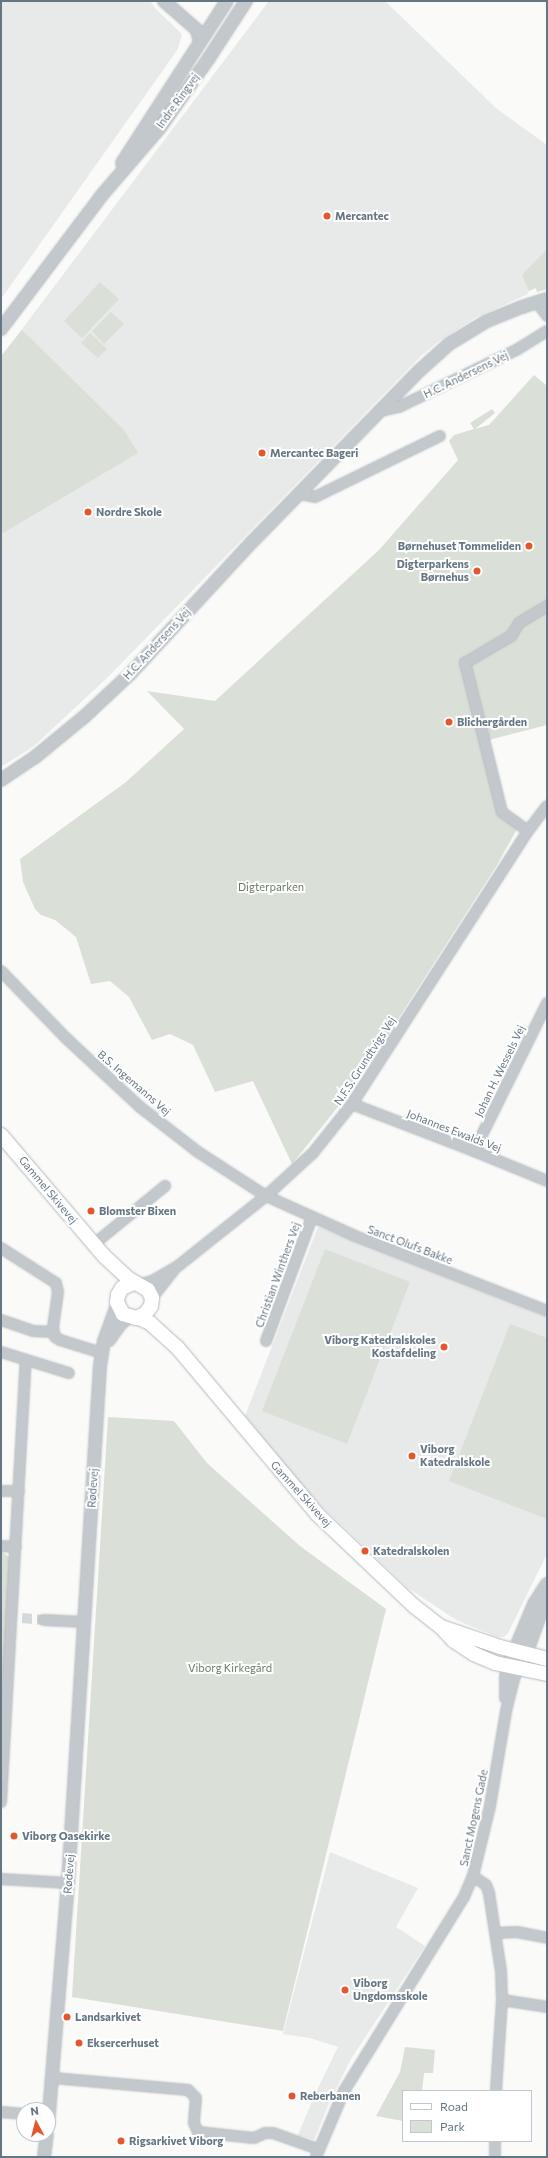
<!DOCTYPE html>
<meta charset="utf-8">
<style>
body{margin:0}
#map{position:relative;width:548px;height:2158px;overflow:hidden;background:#fafaf8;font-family:Commissioner,sans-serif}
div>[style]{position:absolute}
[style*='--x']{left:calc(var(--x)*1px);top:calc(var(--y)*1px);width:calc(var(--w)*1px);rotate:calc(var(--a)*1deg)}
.built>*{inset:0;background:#e8e9e9}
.green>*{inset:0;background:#dadfd7}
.minor-tunnel>*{height:10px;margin-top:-5px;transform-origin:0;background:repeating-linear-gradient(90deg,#d5d9db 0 10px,transparent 0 15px)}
.roads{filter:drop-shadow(0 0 1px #b3babf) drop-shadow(0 0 1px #b3babf)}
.minor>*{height:10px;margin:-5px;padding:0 5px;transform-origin:5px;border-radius:5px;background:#c3c8cc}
.tertiary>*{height:12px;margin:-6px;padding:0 6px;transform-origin:6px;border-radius:6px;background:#c3c8cc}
.secondary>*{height:14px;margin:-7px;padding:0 7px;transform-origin:7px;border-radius:7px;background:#fff}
.dots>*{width:11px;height:11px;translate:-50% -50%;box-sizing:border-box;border:2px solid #fff;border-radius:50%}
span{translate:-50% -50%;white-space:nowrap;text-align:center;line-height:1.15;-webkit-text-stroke:4px #fff;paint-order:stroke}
.street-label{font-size:11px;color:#657683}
.poi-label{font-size:11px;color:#657683;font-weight:700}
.left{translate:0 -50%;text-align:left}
.right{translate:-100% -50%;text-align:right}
.park-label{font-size:11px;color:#687a64}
.frame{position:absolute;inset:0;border:2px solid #657683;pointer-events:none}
.legend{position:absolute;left:402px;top:2090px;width:130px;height:52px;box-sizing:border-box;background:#fff;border:1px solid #c1c8cd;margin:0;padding:5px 7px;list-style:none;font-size:12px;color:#657683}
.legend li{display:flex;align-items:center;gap:8px;height:20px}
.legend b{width:20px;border:1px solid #c1c8cd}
.north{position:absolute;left:16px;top:2102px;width:40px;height:40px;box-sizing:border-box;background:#fff;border:1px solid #c1c8cd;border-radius:50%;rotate:353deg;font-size:11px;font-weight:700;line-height:16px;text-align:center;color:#657683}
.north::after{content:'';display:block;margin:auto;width:14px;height:18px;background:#e4572e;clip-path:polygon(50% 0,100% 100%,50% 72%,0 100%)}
</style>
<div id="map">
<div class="built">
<div style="clip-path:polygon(1px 1px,150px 1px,155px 8px,182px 34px,178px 49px,1px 299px)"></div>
<div style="clip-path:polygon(269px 1px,385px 1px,497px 109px,547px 145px,547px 289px,537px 292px,536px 288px,529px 291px,528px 294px,475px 318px,438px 342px,421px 356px,109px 676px,34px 746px,1px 767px,1px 357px)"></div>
<div style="clip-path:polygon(318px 1227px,547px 1317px,547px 1554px,508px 1633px,504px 1637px,498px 1637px,456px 1620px,408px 1588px,310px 1495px,245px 1416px)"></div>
<div style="clip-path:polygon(330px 1852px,418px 1888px,396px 1927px,425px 1946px,351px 2059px,330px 2101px,314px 2140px,298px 2135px,315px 2094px,338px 2047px,310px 2038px,283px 2034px)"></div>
</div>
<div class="green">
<div style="clip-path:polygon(547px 249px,547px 289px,537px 292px,536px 288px,529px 291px,522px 275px)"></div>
<div style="clip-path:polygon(100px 282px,119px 299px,82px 338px,64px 321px)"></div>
<div style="clip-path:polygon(111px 312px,124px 324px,104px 344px,92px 331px)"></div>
<div style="clip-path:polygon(22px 330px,124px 430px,138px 453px,3px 533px,1px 531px,1px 356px)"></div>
<div style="clip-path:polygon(90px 333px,107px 349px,98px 358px,81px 343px)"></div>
<div style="clip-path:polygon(534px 375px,547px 386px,547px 725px,489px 740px,504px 808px,522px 820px,497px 865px,373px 1058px,345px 1098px,292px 1164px,253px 1081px,215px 1092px,193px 1045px,170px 1034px,152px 1040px,129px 997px,110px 981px,91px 984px,76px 937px,55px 920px,41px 915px,35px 909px,23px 882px,20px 859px,126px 782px,184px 729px,147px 691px,215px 701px,379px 550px,458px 460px,449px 441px,454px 435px,474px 429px,470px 423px,492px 409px,495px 413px,475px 429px,489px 425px)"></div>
<div style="clip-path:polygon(325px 1249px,410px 1282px,347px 1444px,262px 1411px)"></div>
<div style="clip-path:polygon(510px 1324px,547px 1338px,547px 1519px,449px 1481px)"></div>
<div style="clip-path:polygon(108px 1417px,174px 1421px,207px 1463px,300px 1546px,386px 1609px,283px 2031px,72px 1997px)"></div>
<div style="clip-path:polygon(1px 1551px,9px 1557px,10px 1566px,3px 1673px,1px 1681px)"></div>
<div style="clip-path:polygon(405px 2047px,435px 2050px,433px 2073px,424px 2073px,422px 2091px,403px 2091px,403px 2121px,376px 2116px,400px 2072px)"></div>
</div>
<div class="minor-tunnel">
<div style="--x:22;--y:1618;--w:22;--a:5"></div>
</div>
<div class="roads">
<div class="minor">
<div style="--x:537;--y:302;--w:17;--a:54"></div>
<div style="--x:381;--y:411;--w:18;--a:-13"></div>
<div style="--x:399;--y:407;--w:132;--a:-26"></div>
<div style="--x:518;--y:349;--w:34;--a:-32"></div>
<div style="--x:300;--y:494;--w:15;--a:11"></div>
<div style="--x:315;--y:497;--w:139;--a:-26"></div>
<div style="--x:528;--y:831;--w:32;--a:-144"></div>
<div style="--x:502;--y:812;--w:154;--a:-103.9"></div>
<div style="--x:465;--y:663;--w:53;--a:-30.4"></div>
<div style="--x:511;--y:636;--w:15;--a:-58"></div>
<div style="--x:519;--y:623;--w:33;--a:-31"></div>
<div style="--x:1;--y:971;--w:95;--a:45.9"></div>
<div style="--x:67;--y:1039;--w:100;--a:43"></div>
<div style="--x:140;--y:1107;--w:73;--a:37.8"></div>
<div style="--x:198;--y:1152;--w:81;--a:32.9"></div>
<div style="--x:266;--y:1196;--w:98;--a:24.2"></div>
<div style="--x:355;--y:1236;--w:206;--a:21.3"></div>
<div style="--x:352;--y:1104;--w:131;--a:21.1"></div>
<div style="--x:474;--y:1151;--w:79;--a:22.3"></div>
<div style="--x:474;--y:1151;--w:165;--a:-63.7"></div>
<div style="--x:94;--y:1244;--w:92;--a:-39.2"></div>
<div style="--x:1;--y:1248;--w:65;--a:32.5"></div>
<div style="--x:56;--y:1283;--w:9;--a:77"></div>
<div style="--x:58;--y:1292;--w:36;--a:98"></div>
<div style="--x:53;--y:1328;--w:9;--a:77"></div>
<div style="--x:55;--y:1337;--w:6;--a:31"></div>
<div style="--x:60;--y:1340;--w:44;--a:17.2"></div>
<div style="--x:141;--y:1284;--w:11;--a:-15"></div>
<div style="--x:152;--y:1281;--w:30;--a:-30"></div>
<div style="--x:178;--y:1266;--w:112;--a:-38.5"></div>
<div style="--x:266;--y:1196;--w:64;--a:-42.5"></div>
<div style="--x:313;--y:1153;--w:63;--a:-51.5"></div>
<div style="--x:352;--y:1104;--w:325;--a:-57.2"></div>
<div style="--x:528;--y:831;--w:31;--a:-53"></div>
<div style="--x:152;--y:1298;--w:36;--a:-52"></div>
<div style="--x:1;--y:1320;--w:34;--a:19"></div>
<div style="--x:33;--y:1331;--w:21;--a:3"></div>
<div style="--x:266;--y:1341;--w:132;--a:-69.6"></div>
<div style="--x:1;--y:1352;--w:71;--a:17.2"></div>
<div style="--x:1;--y:1491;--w:18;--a:0"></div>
<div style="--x:1;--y:1546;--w:15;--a:4"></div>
<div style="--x:44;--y:1620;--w:41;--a:2.8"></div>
<div style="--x:505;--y:1698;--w:21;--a:-90"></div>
<div style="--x:505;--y:1677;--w:11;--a:-75"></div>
<div style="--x:1;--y:1802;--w:443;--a:-86.8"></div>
<div style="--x:473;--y:1876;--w:16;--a:35"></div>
<div style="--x:486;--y:1885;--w:9;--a:69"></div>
<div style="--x:489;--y:1893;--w:79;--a:81.3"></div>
<div style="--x:501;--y:1971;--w:29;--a:88"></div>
<div style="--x:502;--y:2000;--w:91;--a:93.8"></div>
<div style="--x:1;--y:1879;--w:67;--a:3.4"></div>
<div style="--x:496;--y:1933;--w:21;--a:-3"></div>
<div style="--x:517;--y:1932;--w:31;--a:11"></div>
<div style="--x:502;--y:2000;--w:46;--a:8.8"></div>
<div style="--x:53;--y:2078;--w:136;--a:5.1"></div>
<div style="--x:188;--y:2090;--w:11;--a:45"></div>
<div style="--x:196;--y:2098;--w:25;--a:95"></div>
<div style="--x:194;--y:2123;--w:10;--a:66"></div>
<div style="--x:198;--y:2132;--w:56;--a:6.1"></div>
<div style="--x:254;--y:2138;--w:12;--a:-24"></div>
<div style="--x:265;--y:2133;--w:8;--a:0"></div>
<div style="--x:273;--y:2133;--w:48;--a:19.6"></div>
<div style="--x:1;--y:2112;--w:23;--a:5"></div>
<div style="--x:495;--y:2141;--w:16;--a:90"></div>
<div style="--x:316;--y:2157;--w:72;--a:-67"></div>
<div style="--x:344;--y:2091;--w:228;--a:-58.3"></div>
<div style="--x:464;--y:1897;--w:23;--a:-67"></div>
<div style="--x:473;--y:1876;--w:72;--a:-76.3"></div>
<div style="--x:490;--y:1806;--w:96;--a:-80.4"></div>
<div style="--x:506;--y:1711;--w:33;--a:-76"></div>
<div style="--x:514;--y:1679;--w:11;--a:-68"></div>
</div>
<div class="tertiary">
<div style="--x:164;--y:1;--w:44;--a:41.3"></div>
<div style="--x:197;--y:30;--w:12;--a:76"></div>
<div style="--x:122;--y:163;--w:193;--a:-57.1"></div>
<div style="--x:1;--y:329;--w:168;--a:-53"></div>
<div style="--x:102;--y:195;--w:87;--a:-49.2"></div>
<div style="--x:159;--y:129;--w:87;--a:-54.8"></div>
<div style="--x:209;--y:58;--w:68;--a:-57"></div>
<div style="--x:1;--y:780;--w:40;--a:-34"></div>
<div style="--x:34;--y:758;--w:65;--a:-39.4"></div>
<div style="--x:84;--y:717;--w:64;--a:-43.1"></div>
<div style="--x:131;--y:673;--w:178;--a:-47.3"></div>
<div style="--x:252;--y:542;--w:239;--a:-45.7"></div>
<div style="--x:419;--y:371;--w:40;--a:-42"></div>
<div style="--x:449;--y:344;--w:44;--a:-31.2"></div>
<div style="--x:487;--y:321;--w:38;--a:-22"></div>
<div style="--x:522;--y:307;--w:26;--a:-18"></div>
<div style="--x:109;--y:1340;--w:19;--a:-55"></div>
<div style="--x:120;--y:1324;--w:11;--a:-38"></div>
<div style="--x:508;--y:1666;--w:67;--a:-67.2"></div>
<div style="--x:534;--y:1604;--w:24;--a:-57"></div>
<div style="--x:518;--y:1669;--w:29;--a:-65"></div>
<div style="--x:530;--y:1643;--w:38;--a:-70"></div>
<div style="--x:543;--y:1607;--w:18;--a:-77"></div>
<div style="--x:48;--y:2125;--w:243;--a:-85.3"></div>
<div style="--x:68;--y:1883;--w:518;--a:-86.46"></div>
<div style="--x:100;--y:1366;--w:25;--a:-81"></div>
<div style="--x:104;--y:1341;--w:38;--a:-70"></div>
<div style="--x:44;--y:2157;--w:23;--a:-83"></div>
</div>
<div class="secondary">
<div style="--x:1;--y:1135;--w:159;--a:49.6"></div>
<div style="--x:104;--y:1256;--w:34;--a:43"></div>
<div style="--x:129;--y:1279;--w:22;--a:30"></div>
<div style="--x:148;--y:1290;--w:9;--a:63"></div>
<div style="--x:152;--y:1298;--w:8;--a:97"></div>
<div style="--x:151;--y:1306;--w:10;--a:127"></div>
<div style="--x:145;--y:1314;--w:10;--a:156"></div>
<div style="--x:136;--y:1318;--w:14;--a:-163"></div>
<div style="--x:123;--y:1314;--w:13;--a:-117"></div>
<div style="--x:117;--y:1302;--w:7;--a:-82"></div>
<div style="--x:118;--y:1295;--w:8;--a:-60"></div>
<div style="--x:122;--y:1288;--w:13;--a:-23"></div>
<div style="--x:139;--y:1318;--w:12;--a:24"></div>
<div style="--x:150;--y:1323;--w:36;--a:42"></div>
<div style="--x:177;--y:1347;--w:218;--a:50"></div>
<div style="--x:317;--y:1514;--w:134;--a:43.5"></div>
<div style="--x:414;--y:1606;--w:34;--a:38"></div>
<div style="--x:441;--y:1627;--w:19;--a:47"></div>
<div style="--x:454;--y:1641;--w:24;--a:33"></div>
<div style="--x:474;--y:1654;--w:23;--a:23"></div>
<div style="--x:495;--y:1663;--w:53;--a:11.9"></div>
<div style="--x:441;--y:1627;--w:62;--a:18.7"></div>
<div style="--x:500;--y:1647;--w:49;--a:14.3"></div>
</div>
</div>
<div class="dots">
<div style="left:327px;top:216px;background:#e4572e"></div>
<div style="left:262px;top:453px;background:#e4572e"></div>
<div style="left:88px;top:512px;background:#e4572e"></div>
<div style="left:529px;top:546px;background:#e4572e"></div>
<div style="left:477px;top:571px;background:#e4572e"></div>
<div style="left:449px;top:722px;background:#e4572e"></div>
<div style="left:91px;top:1211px;background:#e4572e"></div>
<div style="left:444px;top:1347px;background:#e4572e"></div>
<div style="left:412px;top:1456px;background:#e4572e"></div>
<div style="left:365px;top:1551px;background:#e4572e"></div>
<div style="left:14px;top:1836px;background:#e4572e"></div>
<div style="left:345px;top:1990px;background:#e4572e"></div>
<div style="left:67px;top:2017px;background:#e4572e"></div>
<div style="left:79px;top:2043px;background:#e4572e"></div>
<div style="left:292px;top:2096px;background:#e4572e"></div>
<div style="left:121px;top:2141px;background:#e4572e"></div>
</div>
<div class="street-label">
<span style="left:178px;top:101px;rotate:-54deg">Indre Ringvej</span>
<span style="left:466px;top:375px;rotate:-26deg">H.C. Andersens Vej</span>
<span style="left:157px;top:644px;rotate:-47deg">H.C. Andersens Vej</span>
<span style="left:365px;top:1061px;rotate:-57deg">N.F.S. Grundtvigs Vej</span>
<span style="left:500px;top:1071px;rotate:-64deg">Johan H. Wessels Vej</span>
<span style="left:134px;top:1083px;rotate:41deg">B.S. Ingemanns Vej</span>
<span style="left:454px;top:1131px;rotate:21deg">Johannes Ewalds Vej</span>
<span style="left:48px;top:1190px;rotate:50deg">Gammel Skivevej</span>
<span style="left:410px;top:1245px;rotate:21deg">Sanct Olufs Bakke</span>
<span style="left:278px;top:1275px;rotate:-70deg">Christian Winthers Vej</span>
<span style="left:93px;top:1488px;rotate:-86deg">Rødevej</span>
<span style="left:301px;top:1494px;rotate:48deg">Gammel Skivevej</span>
<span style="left:474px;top:1818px;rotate:-78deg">Sanct Mogens Gade</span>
<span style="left:69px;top:1874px;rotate:-86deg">Rødevej</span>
</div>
<div class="poi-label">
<span class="left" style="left:335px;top:216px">Mercantec</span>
<span class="left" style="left:270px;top:453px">Mercantec Bageri</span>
<span class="left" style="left:96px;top:512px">Nordre Skole</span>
<span class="right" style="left:521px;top:546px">Børnehuset Tommeliden</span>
<span class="right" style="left:469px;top:571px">Digterparkens<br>Børnehus</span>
<span class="left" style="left:457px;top:722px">Blichergården</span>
<span class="left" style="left:99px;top:1211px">Blomster Bixen</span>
<span class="right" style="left:436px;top:1347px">Viborg Katedralskoles<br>Kostafdeling</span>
<span class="left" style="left:420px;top:1456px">Viborg<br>Katedralskole</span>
<span class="left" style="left:373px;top:1551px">Katedralskolen</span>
<span class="left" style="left:22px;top:1836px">Viborg Oasekirke</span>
<span class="left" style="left:353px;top:1990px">Viborg<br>Ungdomsskole</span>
<span class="left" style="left:75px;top:2017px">Landsarkivet</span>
<span class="left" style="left:87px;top:2043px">Eksercerhuset</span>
<span class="left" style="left:300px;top:2096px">Reberbanen</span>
<span class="left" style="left:129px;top:2141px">Rigsarkivet Viborg</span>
</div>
<div class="park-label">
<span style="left:271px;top:887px">Digterparken</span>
<span style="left:230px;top:1668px">Viborg Kirkegård</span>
</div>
<div class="frame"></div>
<ul class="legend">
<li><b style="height:5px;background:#fff"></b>Road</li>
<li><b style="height:11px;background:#dadfd7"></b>Park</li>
</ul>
<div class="north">N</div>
</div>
